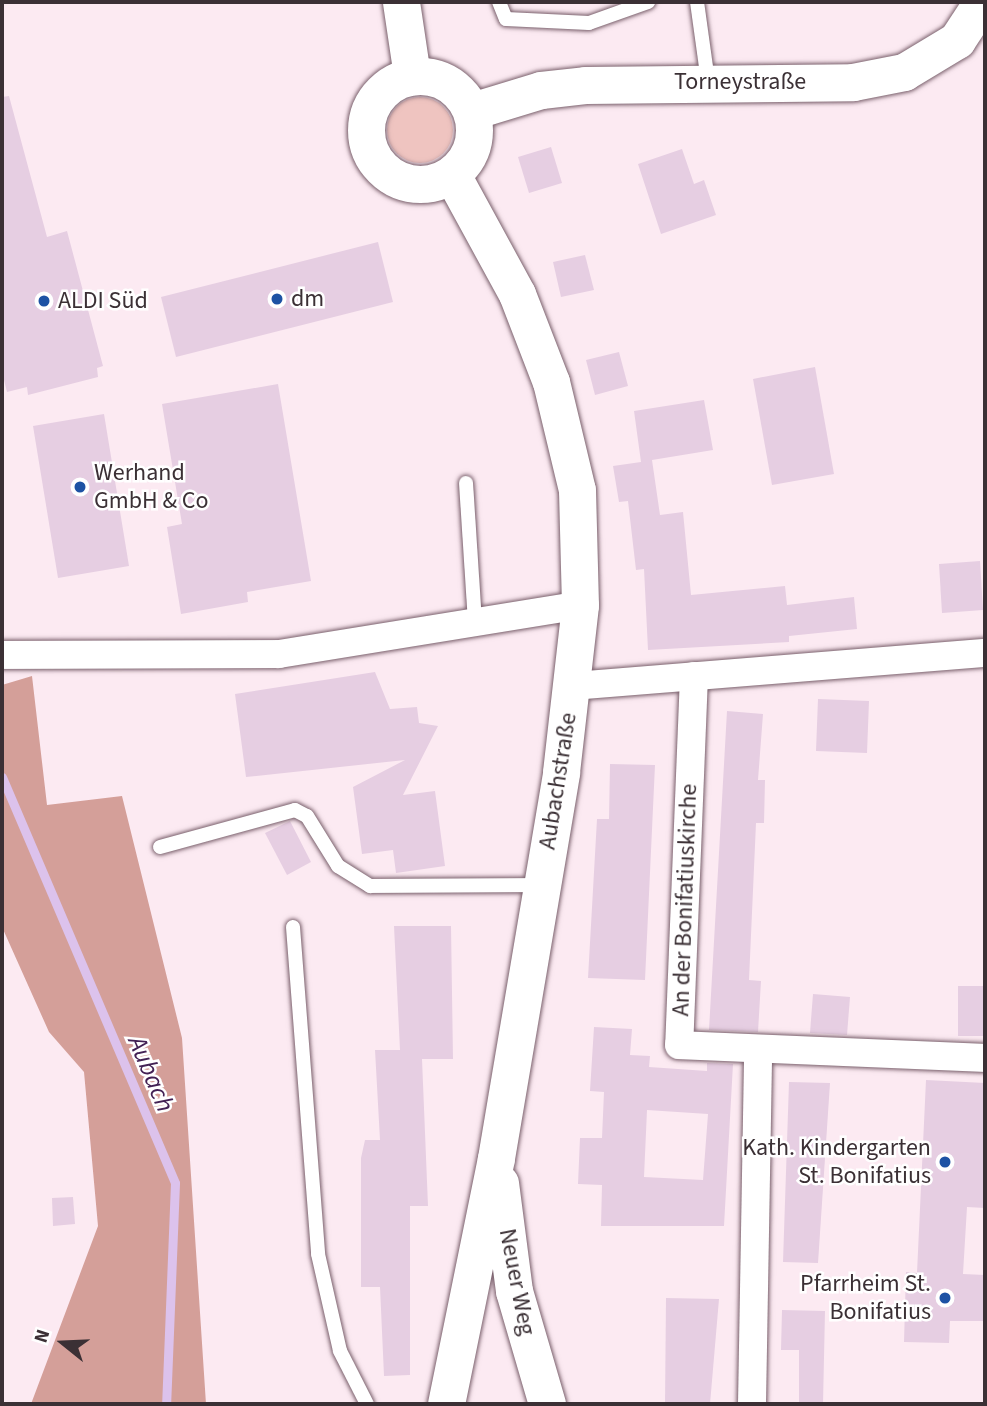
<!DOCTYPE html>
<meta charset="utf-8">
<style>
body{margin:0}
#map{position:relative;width:987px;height:1406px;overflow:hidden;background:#fceaf2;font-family:"Source Sans 3",sans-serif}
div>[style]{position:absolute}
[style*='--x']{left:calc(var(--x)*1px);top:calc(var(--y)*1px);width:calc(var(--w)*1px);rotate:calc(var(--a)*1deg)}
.green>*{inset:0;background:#efc4c0}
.round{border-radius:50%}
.forest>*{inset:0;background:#d49f99}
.stream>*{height:9px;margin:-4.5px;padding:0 4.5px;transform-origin:4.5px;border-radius:4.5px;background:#dcc2ec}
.building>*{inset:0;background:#e6cee2}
.roads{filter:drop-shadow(0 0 2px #7a606c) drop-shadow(0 0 2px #7a606c)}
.service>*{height:14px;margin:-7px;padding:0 7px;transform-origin:7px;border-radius:7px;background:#fff}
.minor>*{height:28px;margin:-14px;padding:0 14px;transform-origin:14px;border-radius:14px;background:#fff}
.tertiary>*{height:37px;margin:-18.5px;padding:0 18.5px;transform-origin:18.5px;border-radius:18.5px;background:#fff}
.tertiary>.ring{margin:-18.5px;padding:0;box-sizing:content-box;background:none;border:37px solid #fff;border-radius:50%}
.dots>*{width:19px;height:19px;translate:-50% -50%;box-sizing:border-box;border:4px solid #fff;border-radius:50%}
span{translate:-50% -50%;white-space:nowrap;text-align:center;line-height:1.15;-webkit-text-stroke:5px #fff;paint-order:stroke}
.street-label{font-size:24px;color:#3b3035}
.poi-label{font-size:24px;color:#3b3035}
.left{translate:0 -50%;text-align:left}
.right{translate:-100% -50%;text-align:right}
.water-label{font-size:26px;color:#432154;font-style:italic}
.frame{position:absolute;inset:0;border:4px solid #3b3035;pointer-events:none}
.north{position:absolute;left:28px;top:1308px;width:70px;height:70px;-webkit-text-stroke:5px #fff;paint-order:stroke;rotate:288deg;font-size:19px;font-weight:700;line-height:28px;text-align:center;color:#3b3035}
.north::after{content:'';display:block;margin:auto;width:24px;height:32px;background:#3b3035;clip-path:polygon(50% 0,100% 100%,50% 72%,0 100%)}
</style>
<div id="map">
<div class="green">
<div class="round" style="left:387px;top:97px;width:66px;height:66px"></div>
</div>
<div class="forest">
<div style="clip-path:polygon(32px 676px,47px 805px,122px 796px,182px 1038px,206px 1404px,31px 1404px,98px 1226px,84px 1072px,49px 1032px,2px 927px,2px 685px)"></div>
</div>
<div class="stream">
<div style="--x:2;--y:777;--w:441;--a:66.9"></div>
<div style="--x:175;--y:1183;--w:221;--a:92.3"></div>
</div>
<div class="building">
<div style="clip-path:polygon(9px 96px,47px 237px,67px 231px,103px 366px,97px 368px,98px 377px,28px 395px,27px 387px,7px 392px,2px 372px,2px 97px)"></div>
<div style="clip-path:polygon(551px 147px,562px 183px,529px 193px,518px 157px)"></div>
<div style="clip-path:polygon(682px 149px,694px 184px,704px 180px,716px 215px,661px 234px,638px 164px)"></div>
<div style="clip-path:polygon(378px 242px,393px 302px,176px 357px,161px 297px)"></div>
<div style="clip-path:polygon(585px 255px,594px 290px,561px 297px,553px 262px)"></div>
<div style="clip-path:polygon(619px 352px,628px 386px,595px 395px,586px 360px)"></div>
<div style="clip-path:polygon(815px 367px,834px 474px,772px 485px,753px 379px)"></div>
<div style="clip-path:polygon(278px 384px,311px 581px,247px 592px,248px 602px,181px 614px,167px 527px,182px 524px,162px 404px)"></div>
<div style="clip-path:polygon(704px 400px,713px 450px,652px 460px,660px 515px,683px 512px,691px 595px,785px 586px,787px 605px,854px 597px,857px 629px,789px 636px,789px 642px,648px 650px,644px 569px,636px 570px,628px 501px,619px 502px,613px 466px,641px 462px,634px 411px)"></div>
<div style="clip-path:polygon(104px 414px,129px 566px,58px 578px,33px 426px)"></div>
<div style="clip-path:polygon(980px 561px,983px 610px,942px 613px,939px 564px)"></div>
<div style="clip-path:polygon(375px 672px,390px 709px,417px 707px,419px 723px,438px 726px,403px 795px,435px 791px,445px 866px,396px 873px,393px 850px,362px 854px,353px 787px,405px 760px,246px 777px,235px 694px)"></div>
<div style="clip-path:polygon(818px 699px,869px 701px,867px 753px,816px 751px)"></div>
<div style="clip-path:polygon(727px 711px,763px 714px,758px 780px,765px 780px,764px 823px,756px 823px,749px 980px,761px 981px,758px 1032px,709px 1030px)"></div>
<div style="clip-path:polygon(610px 764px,655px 765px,645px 980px,588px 978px,597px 819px,609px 819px)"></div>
<div style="clip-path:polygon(290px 821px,311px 862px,287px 875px,265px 833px)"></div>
<div style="clip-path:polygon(394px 926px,451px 926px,453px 1059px,422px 1059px,428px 1206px,410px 1206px,410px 1375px,384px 1376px,380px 1287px,361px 1287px,361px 1158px,365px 1140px,380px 1140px,375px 1050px,400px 1050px)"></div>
<div style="clip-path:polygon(958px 986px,985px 986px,985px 1036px,958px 1036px)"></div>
<div style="clip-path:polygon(813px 994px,850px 997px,847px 1035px,810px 1033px)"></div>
<div style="clip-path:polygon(evenodd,594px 1027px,632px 1029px,630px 1055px,650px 1056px,649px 1067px,707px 1071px,707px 1063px,733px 1064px,724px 1226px,601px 1226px,602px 1185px,578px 1184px,580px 1138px,602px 1138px,604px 1092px,590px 1091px,594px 1027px,647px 1110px,708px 1114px,703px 1180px,644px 1177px,647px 1110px)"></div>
<div style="clip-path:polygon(926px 1080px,985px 1083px,985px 1208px,967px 1207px,963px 1274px,985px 1275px,983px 1321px,950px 1321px,949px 1343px,904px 1342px,906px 1272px,917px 1273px)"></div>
<div style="clip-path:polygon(789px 1082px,830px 1083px,818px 1263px,783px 1262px)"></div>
<div style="clip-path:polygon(73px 1197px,75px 1224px,53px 1226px,52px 1198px)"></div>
<div style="clip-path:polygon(666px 1298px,719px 1299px,710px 1404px,665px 1404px)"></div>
<div style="clip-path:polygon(782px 1310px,825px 1311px,823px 1404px,799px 1404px,799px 1350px,781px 1350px)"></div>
</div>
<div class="roads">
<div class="service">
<div style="--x:499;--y:2;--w:18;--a:68"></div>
<div style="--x:506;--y:19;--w:83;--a:2.8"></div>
<div style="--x:589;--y:23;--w:63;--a:-19.6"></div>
<div style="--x:697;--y:2;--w:80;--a:82.1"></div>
<div style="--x:466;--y:483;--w:139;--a:86.3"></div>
<div style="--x:160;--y:847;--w:140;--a:-15.3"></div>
<div style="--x:295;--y:810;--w:13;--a:27"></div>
<div style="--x:307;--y:816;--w:59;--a:58.2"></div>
<div style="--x:338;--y:866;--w:38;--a:32"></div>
<div style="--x:370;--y:886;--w:171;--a:-0.3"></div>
<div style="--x:293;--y:927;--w:328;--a:85.6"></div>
<div style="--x:318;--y:1254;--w:99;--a:77.2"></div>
<div style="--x:340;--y:1351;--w:59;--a:63"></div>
</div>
<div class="minor">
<div style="--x:2;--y:655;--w:277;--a:-0.2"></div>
<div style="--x:279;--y:654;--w:305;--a:-9.2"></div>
<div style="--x:694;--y:676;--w:369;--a:92.3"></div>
<div style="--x:679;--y:1045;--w:306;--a:2.4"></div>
<div style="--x:573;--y:686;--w:413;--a:-4.6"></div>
<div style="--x:752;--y:1404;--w:355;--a:-89"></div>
</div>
<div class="tertiary">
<div style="--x:401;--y:2;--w:75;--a:81.5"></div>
<div class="ring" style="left:366px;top:76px;width:71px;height:71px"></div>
<div style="--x:472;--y:111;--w:72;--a:-16.9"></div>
<div style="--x:541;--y:90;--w:44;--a:-6.5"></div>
<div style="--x:585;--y:85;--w:268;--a:-0.6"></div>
<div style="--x:853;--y:82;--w:52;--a:-11.1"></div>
<div style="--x:904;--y:72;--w:62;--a:-31.1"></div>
<div style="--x:957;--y:40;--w:45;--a:-56.7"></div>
<div style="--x:500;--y:1183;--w:109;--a:82.6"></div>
<div style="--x:514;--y:1291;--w:118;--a:73.7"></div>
<div style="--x:446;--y:1404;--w:251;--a:-78.5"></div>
<div style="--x:496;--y:1158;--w:391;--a:-80.4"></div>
<div style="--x:561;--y:772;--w:168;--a:-83.5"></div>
<div style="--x:580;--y:605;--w:115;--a:-91.5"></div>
<div style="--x:577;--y:490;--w:111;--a:-103.5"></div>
<div style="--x:551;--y:382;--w:94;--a:-111.1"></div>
<div style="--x:517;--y:294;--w:136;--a:-118.6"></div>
</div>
</div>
<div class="dots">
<div style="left:277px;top:299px;background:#1d52a4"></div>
<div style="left:44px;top:301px;background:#1d52a4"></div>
<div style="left:80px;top:487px;background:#1d52a4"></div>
<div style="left:945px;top:1162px;background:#1d52a4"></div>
<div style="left:945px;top:1298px;background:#1d52a4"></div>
</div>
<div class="street-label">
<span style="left:740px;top:82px">Torneystraße</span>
<span style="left:558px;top:781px;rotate:-81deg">Aubachstraße</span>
<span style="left:685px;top:900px;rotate:-88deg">An der Bonifatiuskirche</span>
<span style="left:517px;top:1282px;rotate:79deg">Neuer Weg</span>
</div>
<div class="poi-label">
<span class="left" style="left:291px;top:299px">dm</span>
<span class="left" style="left:58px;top:301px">ALDI Süd</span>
<span class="left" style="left:94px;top:487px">Werhand<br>GmbH &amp; Co</span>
<span class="right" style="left:931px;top:1162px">Kath. Kindergarten<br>St. Bonifatius</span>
<span class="right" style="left:931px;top:1298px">Pfarrheim St.<br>Bonifatius</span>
</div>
<div class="water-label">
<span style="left:151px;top:1074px;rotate:67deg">Aubach</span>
</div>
<div class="frame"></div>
<div class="north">N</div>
</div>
